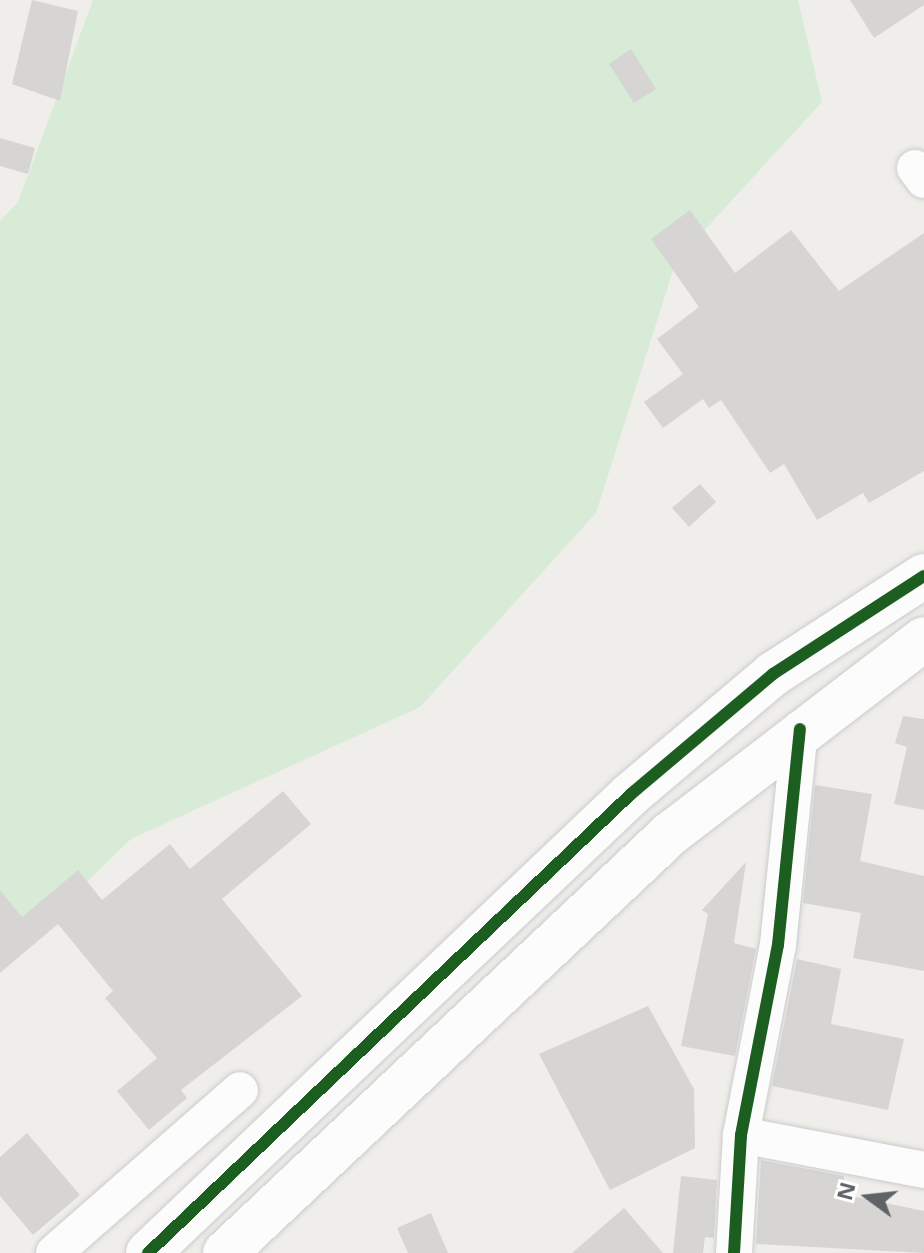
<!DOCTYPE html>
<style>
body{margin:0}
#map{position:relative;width:924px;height:1253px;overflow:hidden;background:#efeeea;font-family:"Noto Sans",sans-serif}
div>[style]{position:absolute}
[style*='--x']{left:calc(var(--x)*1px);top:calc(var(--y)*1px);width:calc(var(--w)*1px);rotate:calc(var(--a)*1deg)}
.green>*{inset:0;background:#d8ebd6}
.building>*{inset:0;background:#d6d5d3}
.roads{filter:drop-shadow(0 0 2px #cbcccc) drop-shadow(0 0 2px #cbcccc)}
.minor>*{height:36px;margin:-18px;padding:0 18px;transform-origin:18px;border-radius:18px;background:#fdfcfc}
.tertiary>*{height:44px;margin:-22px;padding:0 22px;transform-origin:22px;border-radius:22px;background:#fdfcfc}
.cycleway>*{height:12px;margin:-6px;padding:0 6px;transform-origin:6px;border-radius:6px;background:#1b5e20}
span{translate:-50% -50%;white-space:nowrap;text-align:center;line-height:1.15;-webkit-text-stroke:6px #fff;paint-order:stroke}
.north{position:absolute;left:828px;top:1157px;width:80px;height:80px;-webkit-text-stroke:6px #fff;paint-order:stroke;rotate:285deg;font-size:22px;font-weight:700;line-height:32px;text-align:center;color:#5f6368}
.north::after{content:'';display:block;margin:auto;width:28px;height:36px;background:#5f6368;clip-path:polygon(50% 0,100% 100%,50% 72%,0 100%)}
</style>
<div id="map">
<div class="green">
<div style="clip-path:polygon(93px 0,798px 0,822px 102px,676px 261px,596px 513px,420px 707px,131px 839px,0 966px,0 221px,18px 202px)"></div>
</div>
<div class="building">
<div style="clip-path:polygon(32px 0,78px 11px,60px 101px,12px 84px)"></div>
<div style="clip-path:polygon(850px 0,924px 0,924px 5px,874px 38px)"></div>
<div style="clip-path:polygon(631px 49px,656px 89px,634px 103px,609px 64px)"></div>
<div style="clip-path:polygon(0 138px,35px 148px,28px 174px,0 166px)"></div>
<div style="clip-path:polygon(690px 210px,735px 273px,791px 230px,839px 291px,924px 233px,924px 471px,869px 503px,863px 493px,817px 520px,784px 464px,770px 473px,721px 400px,709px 408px,703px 399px,663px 428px,644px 402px,683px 374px,657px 339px,699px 307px,651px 239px)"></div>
<div style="clip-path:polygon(700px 484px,716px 502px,689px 527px,672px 508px)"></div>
<div style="clip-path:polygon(903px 716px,924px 719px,924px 810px,894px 804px,907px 747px,895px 743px)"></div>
<div style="clip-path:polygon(815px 785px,872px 794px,860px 861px,924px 876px,924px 971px,853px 958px,861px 913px,803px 903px)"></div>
<div style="clip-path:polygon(283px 791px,311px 824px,222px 899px,302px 996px,181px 1090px,187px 1098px,149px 1130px,117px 1091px,157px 1058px,105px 998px,113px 991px,58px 924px,0 973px,0 890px,22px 917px,78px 870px,102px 900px,170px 844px,190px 869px)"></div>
<div style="clip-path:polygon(746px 862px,734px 943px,756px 949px,735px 1056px,681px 1046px,708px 914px,702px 910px)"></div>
<div style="clip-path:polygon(797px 959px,841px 969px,831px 1024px,904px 1039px,888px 1110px,772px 1086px)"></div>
<div style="clip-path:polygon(648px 1006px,694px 1089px,695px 1148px,610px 1190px,539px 1054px)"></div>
<div style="clip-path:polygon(27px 1133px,80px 1195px,33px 1235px,0 1196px,0 1157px)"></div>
<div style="clip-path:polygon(761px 1160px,844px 1176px,842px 1194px,924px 1211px,924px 1253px,756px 1244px)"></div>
<div style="clip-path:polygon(681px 1176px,717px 1180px,714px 1238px,705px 1237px,703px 1253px,673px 1253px)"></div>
<div style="clip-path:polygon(624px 1208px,663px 1253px,572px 1253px)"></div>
<div style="clip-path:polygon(431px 1213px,448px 1253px,408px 1253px,397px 1228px)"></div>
</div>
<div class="roads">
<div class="minor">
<div style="--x:915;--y:168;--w:15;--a:53"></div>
<div style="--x:741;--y:1135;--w:186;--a:10.8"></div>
<div style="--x:54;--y:1253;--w:247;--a:-41.2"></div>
<div style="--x:734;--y:1253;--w:118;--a:-86.6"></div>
<div style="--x:741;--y:1135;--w:194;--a:-79"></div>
<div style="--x:778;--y:945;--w:217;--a:-84.2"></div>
</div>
<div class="tertiary">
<div style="--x:148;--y:1253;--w:666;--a:-43.54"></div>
<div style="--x:631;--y:794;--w:186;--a:-40.2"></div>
<div style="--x:773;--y:674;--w:180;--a:-33"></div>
<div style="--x:225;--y:1253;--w:611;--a:-43.28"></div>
<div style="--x:670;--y:834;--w:320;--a:-37.5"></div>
</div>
</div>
<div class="cycleway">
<div style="--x:148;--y:1253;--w:666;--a:-43.54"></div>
<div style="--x:631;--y:794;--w:186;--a:-40.2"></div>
<div style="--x:773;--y:674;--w:180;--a:-33"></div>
<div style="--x:734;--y:1253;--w:118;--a:-86.6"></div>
<div style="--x:741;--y:1135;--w:194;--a:-79"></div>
<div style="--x:778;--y:945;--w:217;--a:-84.2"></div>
</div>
<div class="north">N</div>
</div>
